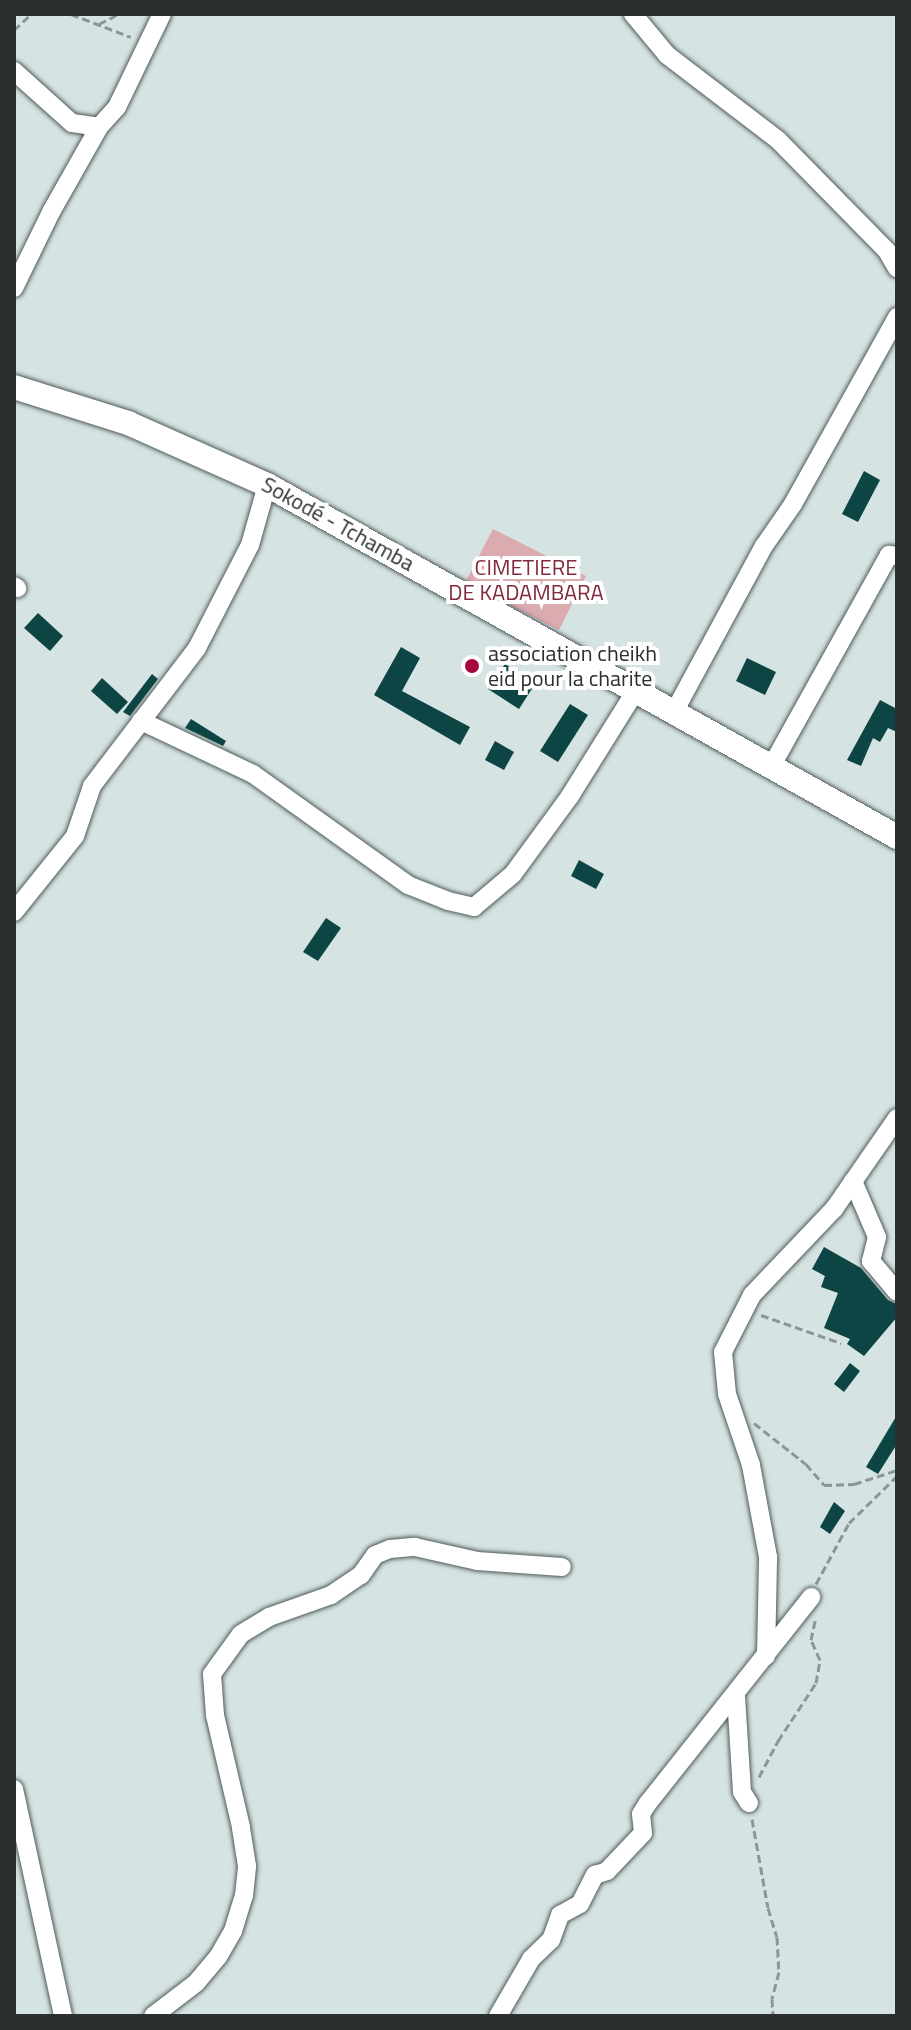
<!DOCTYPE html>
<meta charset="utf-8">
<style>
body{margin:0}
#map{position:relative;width:911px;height:2030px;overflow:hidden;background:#d5e3e2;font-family:"Titillium Web",sans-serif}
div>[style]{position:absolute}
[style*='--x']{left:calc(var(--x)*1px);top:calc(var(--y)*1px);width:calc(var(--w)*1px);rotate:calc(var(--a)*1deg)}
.green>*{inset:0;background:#dcabb0}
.building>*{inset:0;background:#0c4543}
.path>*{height:3px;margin-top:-1.5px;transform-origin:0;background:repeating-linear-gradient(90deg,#8b9695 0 8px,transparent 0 12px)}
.roads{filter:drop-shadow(0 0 2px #4f5b5a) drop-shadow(0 0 2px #4f5b5a)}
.minor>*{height:18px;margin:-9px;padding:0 9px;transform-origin:9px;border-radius:9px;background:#fff}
.major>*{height:24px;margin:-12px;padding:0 12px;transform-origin:12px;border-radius:12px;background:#fff}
.dots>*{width:22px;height:22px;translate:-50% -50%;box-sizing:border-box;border:4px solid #fff;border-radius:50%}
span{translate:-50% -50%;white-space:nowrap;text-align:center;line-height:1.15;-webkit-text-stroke:8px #fff;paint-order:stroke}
.street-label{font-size:22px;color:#2a2f2f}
.park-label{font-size:22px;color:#82293d}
.poi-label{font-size:22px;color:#2a2f2f}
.left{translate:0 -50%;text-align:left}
.frame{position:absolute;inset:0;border:16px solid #2a2f2f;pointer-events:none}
</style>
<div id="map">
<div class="green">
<div style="clip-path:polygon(493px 529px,586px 576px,559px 630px,465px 583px)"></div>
</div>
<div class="building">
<div style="clip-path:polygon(864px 471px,880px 480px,858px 522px,842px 514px)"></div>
<div style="clip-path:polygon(38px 613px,63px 636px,50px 651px,24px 628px)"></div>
<div style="clip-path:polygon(401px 647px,420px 658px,402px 691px,470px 727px,460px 745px,374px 695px)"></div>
<div style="clip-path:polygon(747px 658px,776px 672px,765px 695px,736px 681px)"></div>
<div style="clip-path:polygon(505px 664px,535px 684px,519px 709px,488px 689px)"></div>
<div style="clip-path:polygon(152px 674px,158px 679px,130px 716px,123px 712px)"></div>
<div style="clip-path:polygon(102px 678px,128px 702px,117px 714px,91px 691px)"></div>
<div style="clip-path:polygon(880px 700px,897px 709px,897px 732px,888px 728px,880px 742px,873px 738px,861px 766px,847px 760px)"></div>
<div style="clip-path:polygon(570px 704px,588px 715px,558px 762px,540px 751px)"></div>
<div style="clip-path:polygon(191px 719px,226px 741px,223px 746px,185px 728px)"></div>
<div style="clip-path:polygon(495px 741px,514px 752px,504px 770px,485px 760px)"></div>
<div style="clip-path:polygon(579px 860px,604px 874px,596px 889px,571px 876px)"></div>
<div style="clip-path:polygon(326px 918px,341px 928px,318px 961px,303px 952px)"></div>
<div style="clip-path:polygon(824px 1247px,861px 1268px,888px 1300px,897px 1304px,897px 1317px,864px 1356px,847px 1344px,850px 1339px,824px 1328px,838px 1293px,821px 1287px,825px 1276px,812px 1269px)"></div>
<div style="clip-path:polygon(850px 1363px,860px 1371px,844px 1392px,834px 1384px)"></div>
<div style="clip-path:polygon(897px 1415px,897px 1444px,878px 1474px,866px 1467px)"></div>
<div style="clip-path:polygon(834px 1502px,845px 1511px,830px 1534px,820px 1527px)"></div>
</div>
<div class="path">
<div style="--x:71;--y:14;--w:64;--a:21"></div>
<div style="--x:99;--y:24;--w:22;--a:-27"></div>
<div style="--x:14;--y:30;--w:23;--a:-43"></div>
<div style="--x:761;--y:1315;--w:85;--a:19.3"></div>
<div style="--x:754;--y:1423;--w:66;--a:38.3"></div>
<div style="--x:806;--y:1464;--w:28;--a:49"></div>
<div style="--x:824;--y:1485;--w:30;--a:-2"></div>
<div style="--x:854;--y:1484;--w:45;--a:-18"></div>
<div style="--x:816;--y:1584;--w:69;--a:-61.6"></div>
<div style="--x:849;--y:1523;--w:67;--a:-44.4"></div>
<div style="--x:759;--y:1777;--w:41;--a:-62.2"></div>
<div style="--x:778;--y:1741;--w:69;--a:-56.8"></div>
<div style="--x:816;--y:1683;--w:23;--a:-80"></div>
<div style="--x:820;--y:1660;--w:22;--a:-114"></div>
<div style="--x:811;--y:1640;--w:24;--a:-78"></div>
<div style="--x:752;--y:1819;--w:90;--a:79.8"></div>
<div style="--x:768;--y:1908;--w:30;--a:73"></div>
<div style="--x:777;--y:1937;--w:35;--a:87"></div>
<div style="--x:779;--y:1972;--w:28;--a:105"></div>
<div style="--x:772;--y:1999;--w:17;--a:87"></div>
</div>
<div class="roads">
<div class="minor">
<div style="--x:633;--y:14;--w:53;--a:50.3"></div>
<div style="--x:667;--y:55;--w:140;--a:37.4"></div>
<div style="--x:778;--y:140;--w:156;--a:45.5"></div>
<div style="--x:887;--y:251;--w:20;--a:60"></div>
<div style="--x:14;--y:71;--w:78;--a:41.9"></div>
<div style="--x:72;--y:123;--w:27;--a:8"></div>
<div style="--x:99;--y:127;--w:27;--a:-48"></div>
<div style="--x:117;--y:107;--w:103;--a:-64.2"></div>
<div style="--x:14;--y:288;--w:85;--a:-64"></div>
<div style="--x:51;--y:212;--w:98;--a:-60.5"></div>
<div style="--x:14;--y:586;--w:4;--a:34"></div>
<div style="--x:673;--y:714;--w:191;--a:-61.6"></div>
<div style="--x:764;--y:546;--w:51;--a:-55.4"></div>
<div style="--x:793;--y:504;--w:214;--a:-60.9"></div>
<div style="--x:141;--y:721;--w:124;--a:25.3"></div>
<div style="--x:253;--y:774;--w:191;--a:35.6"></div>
<div style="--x:408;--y:885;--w:43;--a:21.8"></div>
<div style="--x:448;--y:901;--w:27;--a:13"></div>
<div style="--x:474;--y:907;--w:51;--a:-40.2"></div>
<div style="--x:513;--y:874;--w:97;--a:-53.8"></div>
<div style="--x:570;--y:796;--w:123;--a:-58"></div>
<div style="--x:771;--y:767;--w:243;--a:-60.9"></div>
<div style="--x:889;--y:555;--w:8;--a:7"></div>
<div style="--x:14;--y:912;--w:97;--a:-51.2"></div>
<div style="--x:75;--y:836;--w:53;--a:-71.2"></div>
<div style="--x:92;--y:786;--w:173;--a:-52.7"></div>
<div style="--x:197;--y:648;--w:116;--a:-62.8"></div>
<div style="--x:250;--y:545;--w:62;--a:-74.2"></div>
<div style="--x:853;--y:1181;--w:61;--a:66.8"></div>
<div style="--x:877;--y:1237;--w:25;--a:104"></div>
<div style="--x:871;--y:1261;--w:40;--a:50"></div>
<div style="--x:766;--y:1656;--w:99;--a:-88.8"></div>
<div style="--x:768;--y:1557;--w:94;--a:-100.5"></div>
<div style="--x:751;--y:1465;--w:75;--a:-108.7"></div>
<div style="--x:727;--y:1394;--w:42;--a:-95.4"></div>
<div style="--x:723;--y:1352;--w:64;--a:-63"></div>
<div style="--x:752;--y:1295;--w:119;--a:-46.4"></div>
<div style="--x:834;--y:1209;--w:111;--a:-55.3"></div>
<div style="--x:736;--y:1696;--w:96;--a:86.4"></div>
<div style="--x:742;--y:1792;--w:13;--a:58"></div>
<div style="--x:14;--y:1789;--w:232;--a:77.8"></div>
<div style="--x:153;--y:2016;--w:54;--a:-37.5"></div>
<div style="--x:196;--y:1983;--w:34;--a:-50"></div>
<div style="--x:218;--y:1957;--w:30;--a:-60"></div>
<div style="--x:233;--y:1931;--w:37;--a:-73"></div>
<div style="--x:244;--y:1896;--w:30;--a:-84"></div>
<div style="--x:247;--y:1866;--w:39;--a:-99"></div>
<div style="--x:241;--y:1827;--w:115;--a:-103.1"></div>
<div style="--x:215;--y:1715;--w:41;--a:-94.2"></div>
<div style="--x:212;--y:1674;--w:49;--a:-54.1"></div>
<div style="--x:241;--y:1634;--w:33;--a:-31"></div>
<div style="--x:269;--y:1617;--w:66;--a:-19.5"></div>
<div style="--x:331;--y:1595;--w:36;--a:-34"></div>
<div style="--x:361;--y:1575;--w:24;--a:-55"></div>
<div style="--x:375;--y:1555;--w:16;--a:-22"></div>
<div style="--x:390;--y:1549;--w:25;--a:-5"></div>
<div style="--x:415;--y:1547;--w:64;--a:12.7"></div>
<div style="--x:477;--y:1561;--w:85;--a:4"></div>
<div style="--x:498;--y:2016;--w:66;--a:-59.9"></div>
<div style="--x:531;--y:1959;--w:28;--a:-44"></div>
<div style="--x:551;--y:1940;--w:27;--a:-70"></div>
<div style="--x:560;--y:1915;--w:23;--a:-29"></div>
<div style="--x:580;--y:1904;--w:33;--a:-63"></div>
<div style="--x:595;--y:1875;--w:13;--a:-18"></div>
<div style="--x:607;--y:1871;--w:52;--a:-46.5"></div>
<div style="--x:643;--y:1833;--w:19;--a:-96"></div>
<div style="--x:641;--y:1814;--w:13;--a:-58"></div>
<div style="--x:648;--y:1803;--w:263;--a:-51.6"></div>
</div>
<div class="major">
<div style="--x:14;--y:387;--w:120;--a:17.5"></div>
<div style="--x:128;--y:423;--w:152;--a:24"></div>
<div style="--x:267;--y:485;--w:722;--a:29.19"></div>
</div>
</div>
<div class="dots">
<div style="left:472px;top:666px;background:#a3073e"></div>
</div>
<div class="street-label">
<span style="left:338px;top:524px;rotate:29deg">Sokodé - Tchamba</span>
</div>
<div class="park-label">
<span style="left:526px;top:580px">CIMETIERE<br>DE KADAMBARA</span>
</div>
<div class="poi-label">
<span class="left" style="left:488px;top:666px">association cheikh<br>eid pour la charite</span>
</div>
<div class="frame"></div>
</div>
